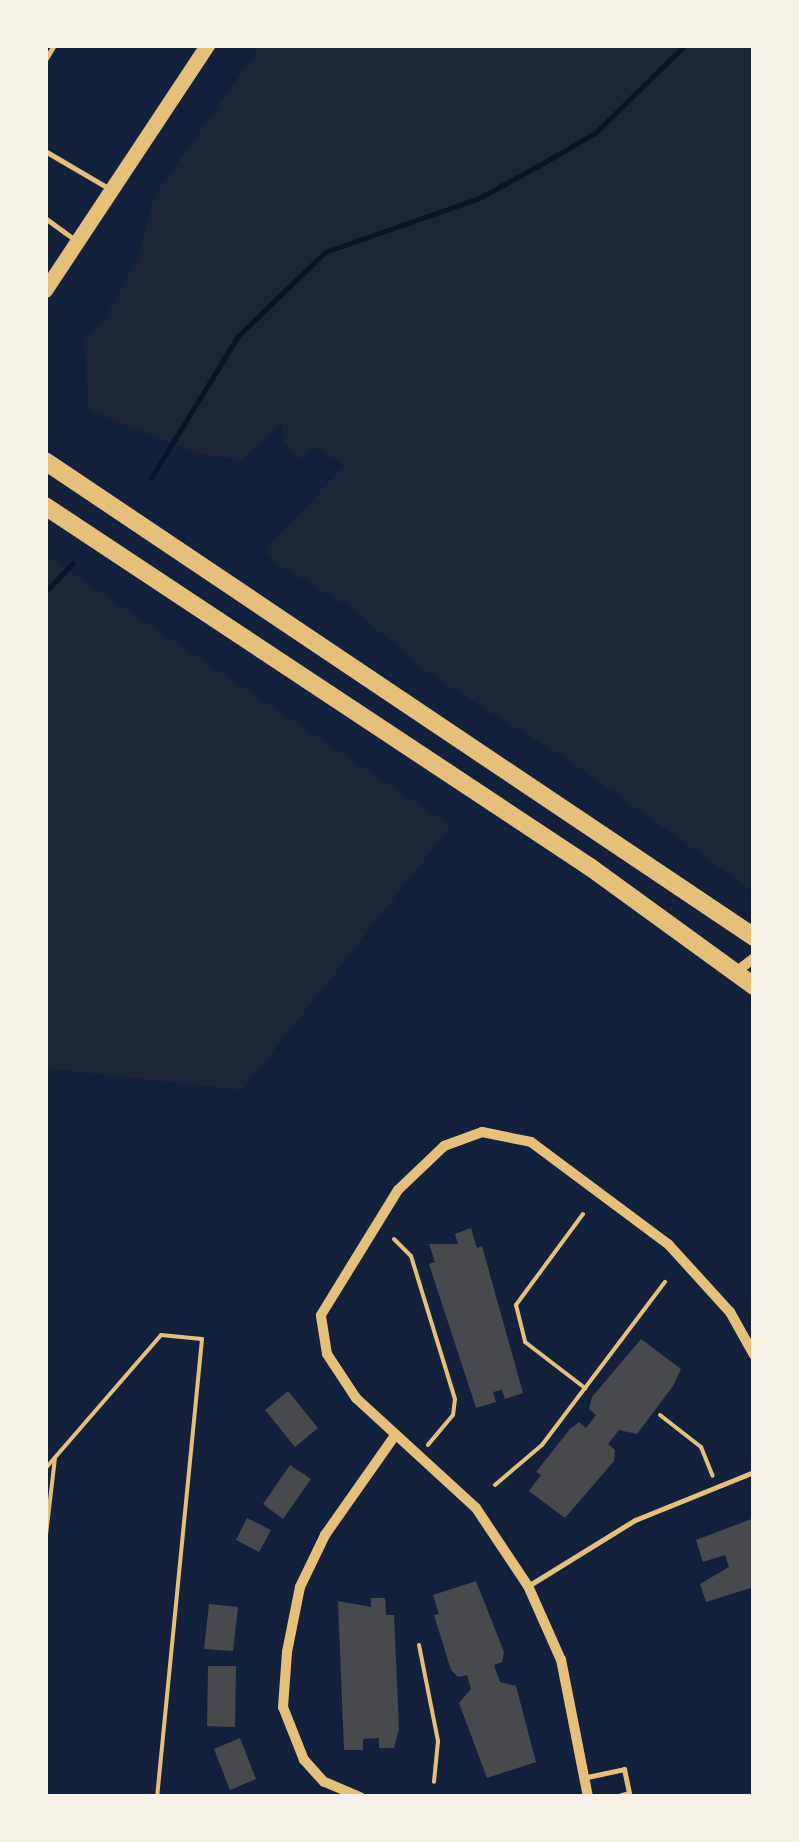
<!DOCTYPE html>
<style>
body{margin:0}
#map{position:relative;width:799px;height:1842px;overflow:hidden;background:#14213d;font-family:"PT Sans Narrow",sans-serif}
div>[style]{position:absolute}
[style*='--x']{left:calc(var(--x)*1px);top:calc(var(--y)*1px);width:calc(var(--w)*1px);rotate:calc(var(--a)*1deg)}
.green>*{inset:0;background:#1d2539}
.stream>*{height:5px;margin:-2.5px;padding:0 2.5px;transform-origin:2.5px;border-radius:2.5px;background:#0b132b}
.building>*{inset:0;background:#48494c}
.path>*{height:4px;margin:-2px;padding:0 2px;transform-origin:2px;border-radius:2px;background:#e5c07b}
.service>*{height:5px;margin:-2.5px;padding:0 2.5px;transform-origin:2.5px;border-radius:2.5px;background:#e5c07b}
.minor>*{height:10px;margin:-5px;padding:0 5px;transform-origin:5px;border-radius:5px;background:#e5c07b}
.secondary>*{height:15px;margin:-7.5px;padding:0 7.5px;transform-origin:7.5px;border-radius:7.5px;background:#e5c07b}
.trunk>*{height:18px;margin:-9px;padding:0 9px;transform-origin:9px;border-radius:9px;background:#e5c07b}
span{translate:-50% -50%;white-space:nowrap;text-align:center;line-height:1.15;-webkit-text-stroke:8px #f6f1e7;paint-order:stroke}
.frame{position:absolute;inset:0;border:48px solid #f6f1e7;pointer-events:none}
</style>
<div id="map">
<div class="green">
<div style="clip-path:polygon(261px 45px,754px 45px,754px 892px,569px 761px,425px 671px,355px 610px,273px 561px,265px 549px,345px 466px,318px 447px,298px 460px,284px 442px,282px 423px,241px 460px,195px 453px,89px 410px,84px 340px,104px 321px,137px 260px,155px 195px)"></div>
<div style="clip-path:polygon(45px 555px,451px 826px,243px 1090px,45px 1068px)"></div>
</div>
<div class="stream">
<div style="--x:151;--y:478;--w:167;--a:-58.5"></div>
<div style="--x:238;--y:336;--w:121;--a:-44"></div>
<div style="--x:325;--y:252;--w:163;--a:-19.3"></div>
<div style="--x:479;--y:198;--w:67;--a:-28.5"></div>
<div style="--x:538;--y:166;--w:66;--a:-30.1"></div>
<div style="--x:595;--y:133;--w:126;--a:-44.4"></div>
<div style="--x:45;--y:592;--w:40;--a:-46"></div>
</div>
<div class="building">
<div style="clip-path:polygon(471px 1228px,477px 1248px,482px 1246px,523px 1393px,505px 1399px,502px 1390px,493px 1392px,496px 1402px,476px 1408px,429px 1264px,435px 1262px,429px 1244px,458px 1244px,455px 1234px)"></div>
<div style="clip-path:polygon(641px 1339px,681px 1369px,673px 1386px,637px 1434px,619px 1430px,608px 1444px,615px 1450px,614px 1461px,565px 1518px,529px 1491px,541px 1475px,536px 1472px,570px 1429px,579px 1422px,586px 1428px,596px 1415px,589px 1409px,592px 1397px)"></div>
<div style="clip-path:polygon(288px 1391px,318px 1428px,295px 1447px,265px 1410px)"></div>
<div style="clip-path:polygon(290px 1465px,311px 1479px,283px 1519px,263px 1504px)"></div>
<div style="clip-path:polygon(247px 1518px,271px 1530px,259px 1552px,236px 1540px)"></div>
<div style="clip-path:polygon(754px 1518px,754px 1587px,706px 1602px,700px 1584px,729px 1567px,725px 1555px,703px 1562px,696px 1540px)"></div>
<div style="clip-path:polygon(476px 1581px,504px 1652px,502px 1662px,494px 1665px,500px 1682px,516px 1686px,536px 1762px,487px 1778px,459px 1703px,471px 1689px,467px 1675px,458px 1677px,451px 1670px,434px 1615px,439px 1614px,433px 1595px)"></div>
<div style="clip-path:polygon(371px 1598px,385px 1598px,386px 1615px,394px 1615px,399px 1729px,394px 1748px,379px 1748px,379px 1738px,363px 1739px,363px 1750px,344px 1750px,338px 1601px,371px 1607px)"></div>
<div style="clip-path:polygon(209px 1604px,238px 1607px,233px 1651px,204px 1649px)"></div>
<div style="clip-path:polygon(208px 1666px,236px 1666px,235px 1727px,207px 1726px)"></div>
<div style="clip-path:polygon(240px 1738px,256px 1779px,230px 1790px,214px 1749px)"></div>
</div>
<div class="path">
<div style="--x:583;--y:1214;--w:113;--a:126.4"></div>
<div style="--x:516;--y:1305;--w:38;--a:76"></div>
<div style="--x:525;--y:1342;--w:76;--a:37.5"></div>
<div style="--x:585;--y:1388;--w:133;--a:-53"></div>
<div style="--x:394;--y:1239;--w:24;--a:45"></div>
<div style="--x:411;--y:1256;--w:150;--a:72.9"></div>
<div style="--x:455;--y:1399;--w:16;--a:97"></div>
<div style="--x:453;--y:1415;--w:39;--a:130"></div>
<div style="--x:660;--y:1415;--w:52;--a:38"></div>
<div style="--x:701;--y:1447;--w:31;--a:68"></div>
<div style="--x:45;--y:1469;--w:177;--a:-49.1"></div>
<div style="--x:161;--y:1335;--w:41;--a:5.6"></div>
<div style="--x:202;--y:1339;--w:460;--a:95.6"></div>
<div style="--x:495;--y:1485;--w:62;--a:-40.4"></div>
<div style="--x:542;--y:1445;--w:71;--a:-53"></div>
<div style="--x:45;--y:1543;--w:86;--a:-83.3"></div>
<div style="--x:419;--y:1645;--w:98;--a:78.8"></div>
<div style="--x:438;--y:1741;--w:41;--a:95.6"></div>
</div>
<div class="service">
<div style="--x:45;--y:60;--w:17;--a:-59"></div>
<div style="--x:45;--y:151;--w:73;--a:30.4"></div>
<div style="--x:45;--y:218;--w:36;--a:36"></div>
<div style="--x:528;--y:1586;--w:126;--a:-31.7"></div>
<div style="--x:635;--y:1520;--w:128;--a:-22"></div>
<div style="--x:587;--y:1777;--w:38;--a:-12"></div>
<div style="--x:624;--y:1769;--w:25;--a:78"></div>
<div style="--x:629;--y:1793;--w:15;--a:164"></div>
</div>
<div class="minor">
<div style="--x:736;--y:972;--w:23;--a:-38"></div>
<div style="--x:360;--y:1797;--w:39;--a:-157"></div>
<div style="--x:324;--y:1782;--w:30;--a:-132"></div>
<div style="--x:304;--y:1760;--w:57;--a:-111.6"></div>
<div style="--x:283;--y:1707;--w:55;--a:-85.8"></div>
<div style="--x:287;--y:1652;--w:66;--a:-78.7"></div>
<div style="--x:300;--y:1587;--w:58;--a:-64.3"></div>
<div style="--x:325;--y:1535;--w:120;--a:-54.9"></div>
<div style="--x:588;--y:1797;--w:140;--a:-101.1"></div>
<div style="--x:561;--y:1660;--w:81;--a:-114"></div>
<div style="--x:528;--y:1586;--w:94;--a:-123.7"></div>
<div style="--x:476;--y:1508;--w:163;--a:-137.5"></div>
<div style="--x:356;--y:1398;--w:53;--a:-123.4"></div>
<div style="--x:327;--y:1354;--w:39;--a:-99"></div>
<div style="--x:321;--y:1315;--w:147;--a:-58.4"></div>
<div style="--x:398;--y:1190;--w:64;--a:-43.7"></div>
<div style="--x:444;--y:1146;--w:40;--a:-20.2"></div>
<div style="--x:482;--y:1132;--w:50;--a:11.5"></div>
<div style="--x:531;--y:1142;--w:172;--a:36.7"></div>
<div style="--x:669;--y:1245;--w:91;--a:47.7"></div>
<div style="--x:730;--y:1312;--w:49;--a:60.8"></div>
</div>
<div class="secondary">
<div style="--x:45;--y:290;--w:294;--a:-56.5"></div>
</div>
<div class="trunk">
<div style="--x:45;--y:461;--w:854;--a:33.88"></div>
<div style="--x:45;--y:506;--w:654;--a:33.52"></div>
<div style="--x:590;--y:867;--w:203;--a:36"></div>
</div>
<div class="frame"></div>
</div>
